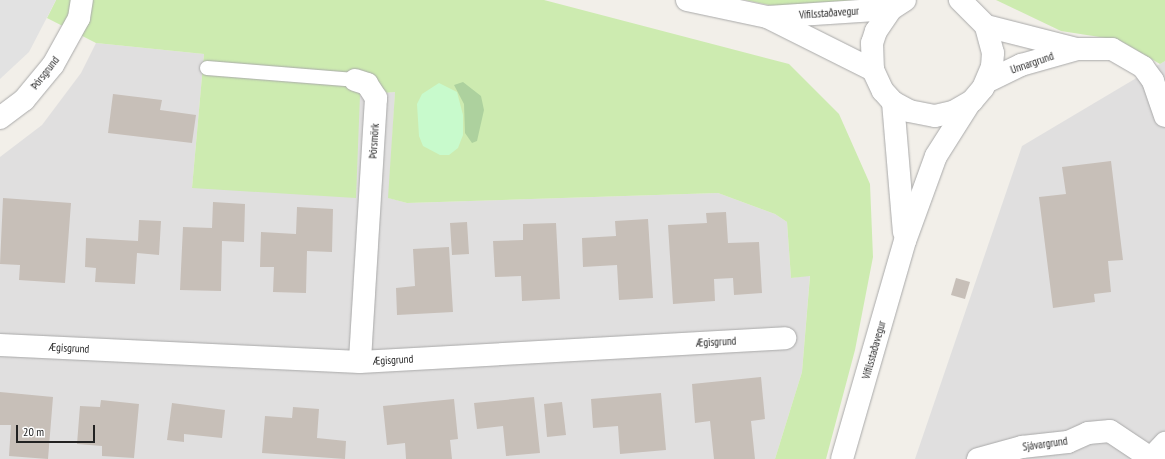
<!DOCTYPE html>
<meta charset="utf-8">
<style>
body{margin:0}
#map{position:relative;width:1165px;height:459px;overflow:hidden;background:#f2efe9;font-family:"PT Sans Narrow",sans-serif}
div>[style]{position:absolute}
[style*='--x']{left:calc(var(--x)*1px);top:calc(var(--y)*1px);width:calc(var(--w)*1px);rotate:calc(var(--a)*1deg)}
.residential>*{inset:0;background:#e0dfdf}
.grass>*{inset:0;background:#cdebb0}
.forest>*{inset:0;background:#add19e}
.park>*{inset:0;background:#c8facc}
.parking>*{inset:0;background:#e2e2e2}
.building>*{inset:0;background:#c7bfb8}
.roads{filter:drop-shadow(0 0 1px #a9a9a9) drop-shadow(0 0 1px #a9a9a9)}
.service>*{height:14px;margin:-7px;padding:0 7px;transform-origin:7px;border-radius:7px;background:#fff}
.minor>*{height:22px;margin:-11px;padding:0 11px;transform-origin:11px;border-radius:11px;background:#fff}
.tertiary>*{height:22px;margin:-11px;padding:0 11px;transform-origin:11px;border-radius:11px;background:#fff}
span{translate:-50% -50%;white-space:nowrap;text-align:center;line-height:1.15;-webkit-text-stroke:3px #fff;paint-order:stroke}
.street-label{font-size:11px;color:#222}
.scale{position:absolute;left:16px;top:425px;width:79px;height:18px;box-sizing:border-box;border:2px solid #222;border-top:0;padding-left:5px;font-size:12px;line-height:14px;white-space:nowrap;color:#222;-webkit-text-stroke:3px #fff;paint-order:stroke}
</style>
<div id="map">
<div class="residential">
<div style="clip-path:polygon(96px 43px,204px 54px,192px 188px,360px 95px,395px 92px,389px 198px,407px 203px,718px 193px,775px 214px,787px 222px,791px 278px,810px 275px,802px 372px,775px 459px,0 459px,0 157px,42px 125px,81px 73px)"></div>
<div style="clip-path:polygon(1165px 61px,1165px 459px,915px 459px,1022px 146px)"></div>
</div>
<div class="grass">
<div style="clip-path:polygon(56px 0,544px 0,789px 64px,839px 114px,870px 184px,873px 257px,855px 350px,826px 459px,775px 459px,802px 372px,810px 276px,791px 278px,787px 222px,775px 214px,718px 193px,407px 203px,388px 198px,395px 92px,360px 95px,356px 198px,192px 188px,204px 54px,96px 43px,47px 18px)"></div>
<div style="clip-path:polygon(745px 0,857px 0,793px 10px)"></div>
<div style="clip-path:polygon(996px 0,1165px 0,1165px 61px,1160px 64px,1119px 40px,1061px 31px)"></div>
</div>
<div class="forest">
<div style="clip-path:polygon(463px 82px,481px 96px,484px 110px,477px 141px,472px 143px,465px 133px,464px 104px,454px 85px)"></div>
</div>
<div class="park">
<div style="clip-path:polygon(439px 83px,457px 92px,463px 115px,463px 135px,458px 148px,449px 155px,440px 155px,423px 146px,419px 136px,417px 104px,422px 94px)"></div>
</div>
<div class="parking">
<div style="clip-path:polygon(0 0,56px 0,29px 52px,0 79px)"></div>
</div>
<div class="building">
<div style="clip-path:polygon(113px 94px,162px 100px,160px 110px,196px 115px,192px 143px,108px 133px)"></div>
<div style="clip-path:polygon(1111px 161px,1123px 260px,1108px 261px,1111px 292px,1094px 294px,1095px 302px,1053px 308px,1039px 197px,1066px 194px,1062px 167px)"></div>
<div style="clip-path:polygon(3px 198px,71px 203px,65px 283px,19px 280px,20px 265px,0 264px)"></div>
<div style="clip-path:polygon(213px 202px,245px 204px,244px 242px,222px 241px,221px 291px,180px 290px,183px 227px,212px 228px)"></div>
<div style="clip-path:polygon(297px 207px,333px 209px,332px 252px,307px 251px,306px 293px,273px 292px,274px 267px,260px 267px,261px 232px,296px 234px)"></div>
<div style="clip-path:polygon(726px 212px,728px 243px,759px 242px,762px 293px,734px 295px,733px 278px,714px 279px,715px 301px,673px 304px,668px 225px,707px 223px,706px 213px)"></div>
<div style="clip-path:polygon(648px 219px,653px 298px,619px 300px,617px 265px,583px 267px,582px 238px,616px 236px,615px 221px)"></div>
<div style="clip-path:polygon(139px 220px,161px 221px,159px 255px,137px 253px,135px 284px,95px 282px,96px 268px,85px 267px,86px 238px,138px 241px)"></div>
<div style="clip-path:polygon(467px 222px,469px 254px,452px 255px,450px 223px)"></div>
<div style="clip-path:polygon(556px 223px,560px 299px,522px 301px,521px 276px,495px 277px,493px 241px,523px 240px,523px 224px)"></div>
<div style="clip-path:polygon(449px 247px,453px 312px,397px 315px,396px 288px,415px 286px,413px 249px)"></div>
<div style="clip-path:polygon(956px 278px,970px 282px,965px 299px,951px 295px)"></div>
<div style="clip-path:polygon(761px 377px,765px 419px,751px 421px,755px 459px,714px 459px,710px 421px,695px 423px,692px 384px)"></div>
<div style="clip-path:polygon(0 392px,53px 397px,48px 459px,9px 456px,11px 425px,0 425px)"></div>
<div style="clip-path:polygon(661px 393px,666px 450px,620px 454px,618px 426px,593px 428px,591px 399px)"></div>
<div style="clip-path:polygon(534px 397px,540px 453px,506px 456px,503px 426px,477px 429px,474px 403px)"></div>
<div style="clip-path:polygon(454px 399px,458px 439px,450px 440px,452px 459px,406px 459px,405px 443px,387px 445px,383px 406px)"></div>
<div style="clip-path:polygon(101px 400px,139px 404px,134px 458px,102px 456px,102px 446px,77px 444px,80px 406px,100px 407px)"></div>
<div style="clip-path:polygon(562px 402px,566px 435px,547px 437px,544px 404px)"></div>
<div style="clip-path:polygon(172px 403px,225px 410px,222px 438px,184px 434px,184px 442px,167px 440px)"></div>
<div style="clip-path:polygon(293px 407px,319px 409px,317px 438px,346px 441px,345px 459px,262px 453px,265px 416px,292px 418px)"></div>
</div>
<div class="roads">
<div class="service">
<div style="--x:207;--y:68;--w:148;--a:4.6"></div>
</div>
<div class="minor">
<div style="--x:986;--y:26;--w:94;--a:14.2"></div>
<div style="--x:355;--y:80;--w:13;--a:18"></div>
<div style="--x:367;--y:84;--w:17;--a:57"></div>
<div style="--x:376;--y:98;--w:264;--a:93.5"></div>
<div style="--x:988;--y:81;--w:37;--a:-26"></div>
<div style="--x:1021;--y:65;--w:59;--a:-15.7"></div>
<div style="--x:1078;--y:49;--w:34;--a:0"></div>
<div style="--x:1112;--y:49;--w:36;--a:30"></div>
<div style="--x:1143;--y:67;--w:17;--a:54"></div>
<div style="--x:1153;--y:81;--w:37;--a:71"></div>
<div style="--x:0;--y:118;--w:30;--a:-37"></div>
<div style="--x:24;--y:100;--w:45;--a:-50.4"></div>
<div style="--x:53;--y:65;--w:54;--a:-61"></div>
<div style="--x:79;--y:18;--w:18;--a:-81"></div>
<div style="--x:0;--y:345;--w:360;--a:2.7"></div>
<div style="--x:360;--y:362;--w:426;--a:-3.2"></div>
<div style="--x:1151;--y:458;--w:21;--a:-47"></div>
<div style="--x:978;--y:459;--w:46;--a:-15.3"></div>
<div style="--x:1022;--y:447;--w:46;--a:-6.2"></div>
<div style="--x:1068;--y:442;--w:22;--a:-24"></div>
<div style="--x:1088;--y:433;--w:22;--a:-5"></div>
<div style="--x:1110;--y:431;--w:50;--a:33.7"></div>
</div>
<div class="tertiary">
<div style="--x:687;--y:0;--w:82;--a:12"></div>
<div style="--x:767;--y:17;--w:119;--a:26.6"></div>
<div style="--x:905;--y:0;--w:17;--a:147"></div>
<div style="--x:891;--y:9;--w:27;--a:124"></div>
<div style="--x:876;--y:31;--w:13;--a:108"></div>
<div style="--x:872;--y:43;--w:27;--a:88"></div>
<div style="--x:873;--y:70;--w:23;--a:65"></div>
<div style="--x:883;--y:91;--w:15;--a:48"></div>
<div style="--x:893;--y:102;--w:18;--a:29"></div>
<div style="--x:909;--y:111;--w:26;--a:11"></div>
<div style="--x:935;--y:116;--w:18;--a:-13"></div>
<div style="--x:953;--y:112;--w:22;--a:-30"></div>
<div style="--x:972;--y:101;--w:17;--a:-50"></div>
<div style="--x:983;--y:88;--w:23;--a:-67"></div>
<div style="--x:992;--y:67;--w:14;--a:-86"></div>
<div style="--x:993;--y:53;--w:28;--a:-105"></div>
<div style="--x:986;--y:26;--w:37;--a:-135"></div>
<div style="--x:768;--y:17;--w:123;--a:-3.7"></div>
<div style="--x:893;--y:102;--w:130;--a:85.2"></div>
<div style="--x:842;--y:459;--w:227;--a:-73.9"></div>
<div style="--x:905;--y:241;--w:90;--a:-70"></div>
<div style="--x:936;--y:156;--w:62;--a:-57.6"></div>
</div>
</div>
<div class="street-label">
<span style="left:829px;top:13px;rotate:-4deg">Vífilsstaðavegur</span>
<span style="left:1032px;top:63px;rotate:-19deg">Unnargrund</span>
<span style="left:45px;top:73px;rotate:-52deg">Þórsgrund</span>
<span style="left:374px;top:141px;rotate:-86deg">Þórsmörk</span>
<span style="left:716px;top:342px;rotate:-3deg">Ægisgrund</span>
<span style="left:69px;top:348px;rotate:3deg">Ægisgrund</span>
<span style="left:874px;top:350px;rotate:-74deg">Vífilsstaðavegur</span>
<span style="left:393px;top:360px;rotate:-3deg">Ægisgrund</span>
<span style="left:1045px;top:444px;rotate:-8deg">Sjávargrund</span>
</div>
<div class="scale">20 m</div>
</div>
